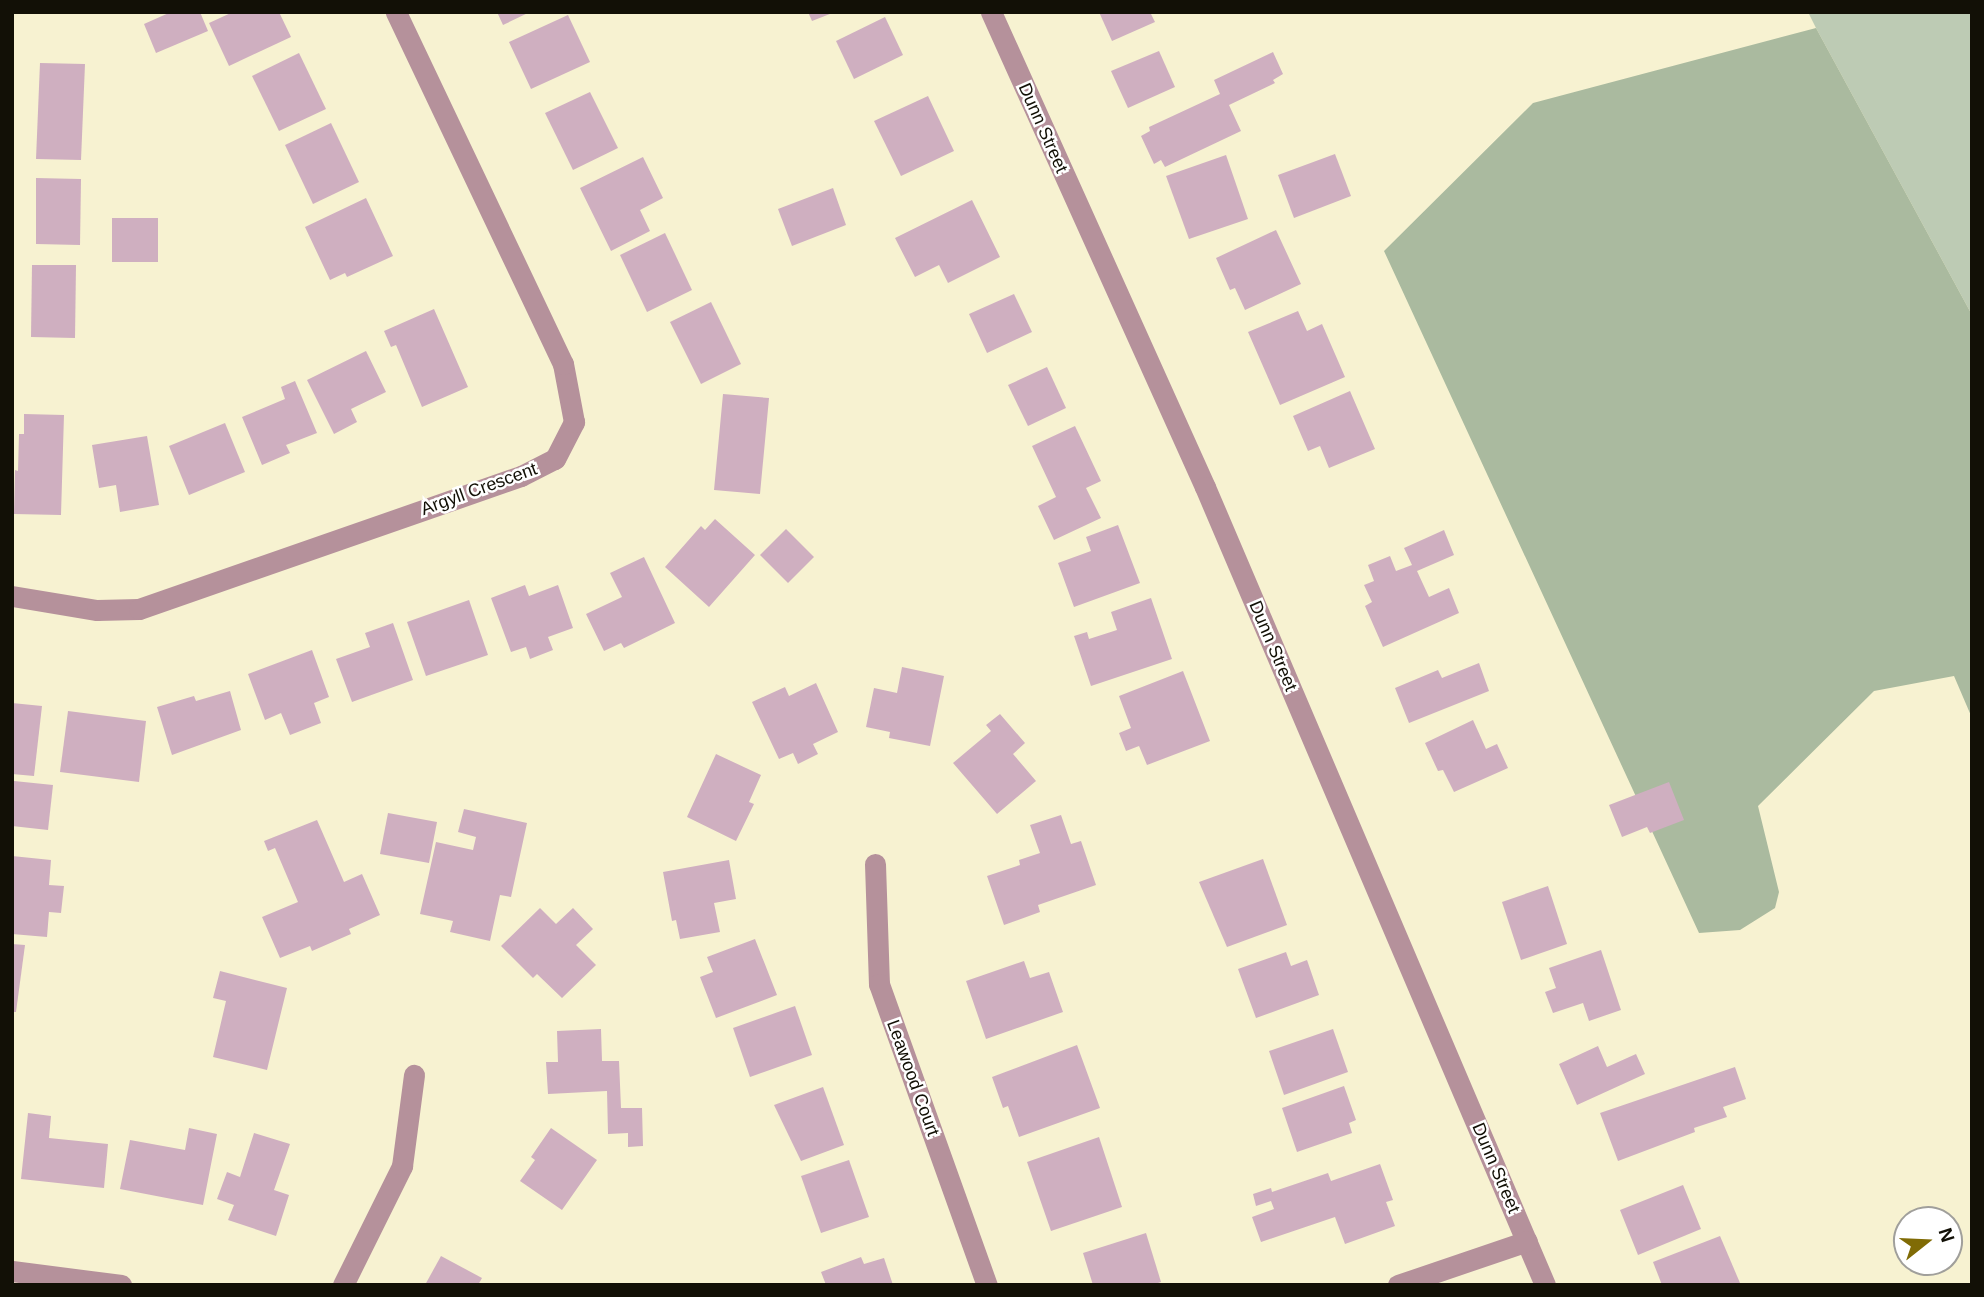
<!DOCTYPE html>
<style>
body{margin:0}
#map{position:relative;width:1984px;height:1297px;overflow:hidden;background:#f7f2d1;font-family:Helvetica,sans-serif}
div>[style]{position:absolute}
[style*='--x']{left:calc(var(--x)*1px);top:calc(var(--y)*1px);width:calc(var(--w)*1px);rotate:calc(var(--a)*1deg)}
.green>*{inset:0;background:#bdcbb4}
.forest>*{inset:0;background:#aaba9f}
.building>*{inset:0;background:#cfafc0}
.minor>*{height:21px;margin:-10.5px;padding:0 10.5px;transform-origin:10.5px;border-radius:10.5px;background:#b5919b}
span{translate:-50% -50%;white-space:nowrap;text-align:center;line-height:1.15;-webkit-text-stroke:5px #fff;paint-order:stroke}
.street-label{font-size:18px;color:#121006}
.frame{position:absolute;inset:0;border:14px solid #121006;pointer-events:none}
.north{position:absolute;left:1893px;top:1206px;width:70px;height:70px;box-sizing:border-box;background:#fff;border:2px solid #a09f9b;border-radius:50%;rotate:72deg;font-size:19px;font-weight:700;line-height:28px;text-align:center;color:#121006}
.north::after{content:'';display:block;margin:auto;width:24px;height:32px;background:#806b05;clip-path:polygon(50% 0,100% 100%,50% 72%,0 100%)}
</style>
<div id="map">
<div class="green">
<div style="clip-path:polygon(1808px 12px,1972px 12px,1972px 315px,1816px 28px)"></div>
</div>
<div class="forest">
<div style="clip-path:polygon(1816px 28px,1972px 315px,1972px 718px,1954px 676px,1874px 691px,1758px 806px,1779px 892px,1775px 908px,1740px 930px,1699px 933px,1384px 251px,1533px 103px)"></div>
</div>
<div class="building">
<div style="clip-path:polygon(171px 12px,200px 12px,208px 31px,156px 53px,144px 24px)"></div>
<div style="clip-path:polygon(233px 12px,279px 12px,291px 37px,229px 66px,209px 23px)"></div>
<div style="clip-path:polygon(497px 12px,530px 12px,503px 25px)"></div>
<div style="clip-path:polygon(808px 12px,835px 12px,812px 21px)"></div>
<div style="clip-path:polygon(1099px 12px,1150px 12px,1155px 22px,1112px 41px)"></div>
<div style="clip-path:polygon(568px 15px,590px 62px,531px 89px,509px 42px)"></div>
<div style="clip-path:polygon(885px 17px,903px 55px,854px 79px,836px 41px)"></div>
<div style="clip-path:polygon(1159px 51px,1175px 87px,1128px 108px,1111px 71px)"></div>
<div style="clip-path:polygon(1273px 52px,1283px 74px,1273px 80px,1275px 83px,1229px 105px,1241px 131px,1165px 167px,1161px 160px,1154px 164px,1141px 136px,1150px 131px,1149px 127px,1220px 94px,1214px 80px)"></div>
<div style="clip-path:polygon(299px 53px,326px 109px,279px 131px,252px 76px)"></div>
<div style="clip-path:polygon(40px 63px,85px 64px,81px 160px,36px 159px)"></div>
<div style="clip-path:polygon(590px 92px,618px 148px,573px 170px,545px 113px)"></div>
<div style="clip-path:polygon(928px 96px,954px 151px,901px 176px,874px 121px)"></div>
<div style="clip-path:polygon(331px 123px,359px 182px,313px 204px,285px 145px)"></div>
<div style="clip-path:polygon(1335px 154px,1351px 196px,1294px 218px,1278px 175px)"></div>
<div style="clip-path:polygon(1226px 155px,1248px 219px,1189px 239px,1166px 176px)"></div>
<div style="clip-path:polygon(643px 157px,663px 198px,640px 210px,650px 231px,611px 251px,580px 188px)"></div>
<div style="clip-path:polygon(36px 178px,81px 179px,80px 245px,36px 244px)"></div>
<div style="clip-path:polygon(833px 188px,846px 225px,792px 246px,778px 209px)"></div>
<div style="clip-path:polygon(366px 198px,393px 256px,347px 277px,345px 273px,330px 280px,305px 227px)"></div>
<div style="clip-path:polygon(972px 200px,1000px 257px,948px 283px,939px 265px,915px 277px,895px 238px)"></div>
<div style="clip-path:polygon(112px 218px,158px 218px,158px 262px,112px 262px)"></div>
<div style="clip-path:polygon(1276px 230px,1301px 284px,1245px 310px,1235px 288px,1230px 290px,1216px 258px)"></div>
<div style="clip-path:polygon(665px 233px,692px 290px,647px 312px,620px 255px)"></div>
<div style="clip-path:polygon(32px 265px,76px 265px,75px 338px,31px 337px)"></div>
<div style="clip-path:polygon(1014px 294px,1032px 332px,987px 353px,969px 314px)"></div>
<div style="clip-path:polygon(711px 302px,741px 364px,701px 384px,670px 322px)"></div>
<div style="clip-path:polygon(434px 309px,468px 387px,422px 407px,396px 345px,391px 347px,384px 331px)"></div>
<div style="clip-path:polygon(1298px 311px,1307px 331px,1322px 324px,1345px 377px,1280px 405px,1248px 332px)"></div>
<div style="clip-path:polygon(366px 351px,386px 392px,351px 409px,357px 422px,334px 434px,307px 380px)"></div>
<div style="clip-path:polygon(1047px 367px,1066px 408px,1028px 426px,1008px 385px)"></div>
<div style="clip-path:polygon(295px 381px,317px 433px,286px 445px,290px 453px,262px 465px,242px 417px,285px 399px,281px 387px)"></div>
<div style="clip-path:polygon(1350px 391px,1375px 449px,1329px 468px,1320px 446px,1308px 451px,1293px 416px)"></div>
<div style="clip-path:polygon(723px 394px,769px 398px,760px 494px,714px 490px)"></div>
<div style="clip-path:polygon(24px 414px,64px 415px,61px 515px,14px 514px,15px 470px,18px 471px,19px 434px,24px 434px)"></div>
<div style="clip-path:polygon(225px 423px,245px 472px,189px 495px,169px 446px)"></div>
<div style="clip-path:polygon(1075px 426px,1101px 481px,1086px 488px,1101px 518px,1054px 540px,1038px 506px,1056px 497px,1032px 446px)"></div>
<div style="clip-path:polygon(147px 436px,159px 505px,120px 512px,116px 485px,99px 488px,92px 445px)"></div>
<div style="clip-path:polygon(715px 519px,755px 555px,709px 607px,665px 567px,701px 526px,705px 530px)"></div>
<div style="clip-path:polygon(1118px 525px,1140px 583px,1074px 607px,1058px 563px,1091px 551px,1086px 537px)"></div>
<div style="clip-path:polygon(786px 529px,814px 557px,788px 583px,760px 555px)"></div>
<div style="clip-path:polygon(1444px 530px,1454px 555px,1417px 571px,1429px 597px,1449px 588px,1459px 613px,1383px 647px,1365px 606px,1372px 602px,1364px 585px,1374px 581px,1368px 565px,1390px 556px,1396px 571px,1412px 565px,1404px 548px)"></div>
<div style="clip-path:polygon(644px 557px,675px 623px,624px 648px,621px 643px,604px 651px,586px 614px,622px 597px,610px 573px)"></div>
<div style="clip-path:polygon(525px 585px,529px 596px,558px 585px,573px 628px,548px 637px,553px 650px,530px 659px,526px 647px,511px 652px,491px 598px)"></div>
<div style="clip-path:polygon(1151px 598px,1172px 659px,1091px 686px,1074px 636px,1087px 632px,1089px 639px,1117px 630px,1111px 612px)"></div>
<div style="clip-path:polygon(469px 600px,488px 655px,426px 676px,407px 622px)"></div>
<div style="clip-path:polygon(393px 623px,413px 680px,352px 702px,336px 659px,370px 647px,365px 633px)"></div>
<div style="clip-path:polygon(312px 650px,329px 697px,314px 703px,321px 723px,290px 735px,281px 713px,265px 720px,248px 674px)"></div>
<div style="clip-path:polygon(1479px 663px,1489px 691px,1409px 723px,1395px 688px,1438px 670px,1442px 678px)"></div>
<div style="clip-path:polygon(902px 667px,944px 676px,930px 746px,889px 738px,890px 732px,866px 727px,874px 688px,897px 693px)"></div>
<div style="clip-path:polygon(1183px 671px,1210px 741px,1147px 765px,1139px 746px,1126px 751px,1119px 733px,1131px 728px,1119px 696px)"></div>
<div style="clip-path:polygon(816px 683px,838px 732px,813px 744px,818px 754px,798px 764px,793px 753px,779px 759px,752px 702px,785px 687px,789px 696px)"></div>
<div style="clip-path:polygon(230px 691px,241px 730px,172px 755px,157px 707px,194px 696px,196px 701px)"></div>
<div style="clip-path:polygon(12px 703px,42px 706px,34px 776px,12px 774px)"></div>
<div style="clip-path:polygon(68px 711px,146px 721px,139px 782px,60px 772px)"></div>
<div style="clip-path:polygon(1000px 714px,1025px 743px,1013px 754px,1036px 781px,997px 814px,953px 763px,991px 731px,986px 725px)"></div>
<div style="clip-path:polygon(1473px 720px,1486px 749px,1497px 744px,1508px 768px,1454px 792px,1443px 770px,1438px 771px,1425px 743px)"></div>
<div style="clip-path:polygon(716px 754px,761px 775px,749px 802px,754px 804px,736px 841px,687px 817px)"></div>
<div style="clip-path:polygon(14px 781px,53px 785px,48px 830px,12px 826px)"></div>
<div style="clip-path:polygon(1669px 782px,1684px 820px,1650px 833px,1647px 827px,1622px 837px,1609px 805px)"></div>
<div style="clip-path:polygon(464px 809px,527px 823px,511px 897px,500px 895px,490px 941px,450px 932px,453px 921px,420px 914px,436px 842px,473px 850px,476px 837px,458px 832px)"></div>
<div style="clip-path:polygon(388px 813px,437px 822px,429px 863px,380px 854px)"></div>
<div style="clip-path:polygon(1061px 815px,1071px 844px,1081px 841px,1096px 885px,1038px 905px,1040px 912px,1004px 925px,987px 876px,1020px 865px,1019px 860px,1040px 853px,1030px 825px)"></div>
<div style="clip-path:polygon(317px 820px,344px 882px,362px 874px,380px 915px,349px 929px,351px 934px,312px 951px,310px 946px,280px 958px,262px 917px,298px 902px,275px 848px,268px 851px,264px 841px)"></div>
<div style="clip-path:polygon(12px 856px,51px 860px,49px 885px,64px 886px,61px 913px,49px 912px,47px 937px,12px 934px)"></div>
<div style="clip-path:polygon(1263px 859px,1287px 925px,1227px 947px,1199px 882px)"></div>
<div style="clip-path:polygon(729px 860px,736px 899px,714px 903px,720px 932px,680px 939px,676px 920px,672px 921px,663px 872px)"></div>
<div style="clip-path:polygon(1548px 886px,1567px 944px,1521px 960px,1502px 902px)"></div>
<div style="clip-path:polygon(540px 908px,556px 924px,573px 908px,593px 929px,576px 945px,596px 965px,562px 998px,537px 974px,533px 978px,501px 946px)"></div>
<div style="clip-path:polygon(755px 939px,777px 995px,716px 1018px,700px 977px,713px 972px,707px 957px)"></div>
<div style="clip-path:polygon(12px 944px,25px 945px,16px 1012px,12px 1012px)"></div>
<div style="clip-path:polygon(1601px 950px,1621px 1010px,1589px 1021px,1583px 1003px,1553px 1013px,1545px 992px,1556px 988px,1549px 968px)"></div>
<div style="clip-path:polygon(1286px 952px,1291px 966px,1307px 960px,1319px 995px,1256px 1018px,1238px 969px)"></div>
<div style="clip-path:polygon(1024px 961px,1030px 978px,1049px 972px,1063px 1012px,986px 1039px,966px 981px)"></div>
<div style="clip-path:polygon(220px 971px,287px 988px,267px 1070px,213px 1057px,226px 1001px,213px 998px)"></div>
<div style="clip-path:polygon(795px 1006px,812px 1055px,750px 1077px,733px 1028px)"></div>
<div style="clip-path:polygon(601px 1029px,602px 1061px,619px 1061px,621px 1108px,642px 1108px,643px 1146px,628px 1147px,628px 1133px,608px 1134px,607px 1091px,548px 1094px,546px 1062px,558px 1062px,557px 1031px)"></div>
<div style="clip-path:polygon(1333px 1029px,1348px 1072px,1284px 1095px,1269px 1051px)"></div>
<div style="clip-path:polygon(1077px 1045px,1100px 1108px,1019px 1137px,1008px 1106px,1003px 1108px,992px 1077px)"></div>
<div style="clip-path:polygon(1598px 1046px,1607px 1067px,1636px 1054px,1645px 1074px,1577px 1105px,1559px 1064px)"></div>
<div style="clip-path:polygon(1735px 1067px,1746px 1099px,1723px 1107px,1727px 1117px,1694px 1128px,1695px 1132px,1618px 1161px,1600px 1113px)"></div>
<div style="clip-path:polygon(1344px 1086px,1356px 1120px,1349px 1123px,1352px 1133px,1297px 1152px,1282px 1108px)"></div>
<div style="clip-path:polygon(823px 1087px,844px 1145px,801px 1161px,774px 1105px)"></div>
<div style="clip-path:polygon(28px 1113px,51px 1116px,49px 1138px,108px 1144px,104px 1188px,21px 1179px)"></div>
<div style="clip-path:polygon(189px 1128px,217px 1134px,203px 1205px,120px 1189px,130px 1140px,185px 1150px)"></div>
<div style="clip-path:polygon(551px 1128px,597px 1160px,562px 1210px,520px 1181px,535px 1160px,531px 1157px)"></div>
<div style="clip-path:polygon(254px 1133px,290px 1144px,274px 1190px,289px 1195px,276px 1236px,228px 1220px,234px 1205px,217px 1199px,227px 1172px,240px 1177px)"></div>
<div style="clip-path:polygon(1099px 1137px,1122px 1207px,1051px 1231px,1027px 1162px)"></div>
<div style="clip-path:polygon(849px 1160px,869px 1217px,821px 1233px,801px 1176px)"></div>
<div style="clip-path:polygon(1380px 1164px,1393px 1200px,1386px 1202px,1395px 1226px,1345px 1244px,1335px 1217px,1261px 1242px,1252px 1217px,1274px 1209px,1271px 1201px,1256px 1206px,1253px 1194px,1271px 1188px,1272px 1192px,1328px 1173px,1331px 1181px)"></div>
<div style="clip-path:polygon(1683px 1185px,1701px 1229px,1638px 1255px,1620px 1210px)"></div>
<div style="clip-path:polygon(1146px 1233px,1161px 1282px,1152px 1285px,1093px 1285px,1083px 1253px)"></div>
<div style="clip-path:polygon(1720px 1236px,1740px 1283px,1662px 1285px,1653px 1262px)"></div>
<div style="clip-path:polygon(441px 1256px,482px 1278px,478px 1285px,425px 1285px)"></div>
<div style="clip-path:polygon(861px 1257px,864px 1264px,884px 1258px,893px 1285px,826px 1285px,821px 1272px)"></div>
</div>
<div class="minor">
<div style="--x:991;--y:12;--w:521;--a:65.75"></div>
<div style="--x:1205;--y:487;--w:867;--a:66.92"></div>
<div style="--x:12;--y:596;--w:86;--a:9.4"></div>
<div style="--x:97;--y:610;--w:42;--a:-1.4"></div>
<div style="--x:139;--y:609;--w:404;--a:-19.2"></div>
<div style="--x:521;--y:476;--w:38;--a:-27"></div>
<div style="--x:555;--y:459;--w:42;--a:-62.8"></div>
<div style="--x:574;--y:422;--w:59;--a:-100.7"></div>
<div style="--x:563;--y:364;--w:390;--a:-115.4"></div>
<div style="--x:875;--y:864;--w:120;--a:88.1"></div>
<div style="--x:879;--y:984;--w:320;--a:70.3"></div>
<div style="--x:12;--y:1271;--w:110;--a:7.3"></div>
<div style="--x:343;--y:1285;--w:133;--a:-63.6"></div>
<div style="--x:402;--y:1166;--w:92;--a:-82.5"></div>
<div style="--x:1398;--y:1285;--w:136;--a:-18.8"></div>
</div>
<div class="street-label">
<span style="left:1043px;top:128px;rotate:66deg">Dunn Street</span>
<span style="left:479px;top:489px;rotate:-20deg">Argyll Crescent</span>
<span style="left:1273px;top:646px;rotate:67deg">Dunn Street</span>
<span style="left:913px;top:1078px;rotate:70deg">Leawood Court</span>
<span style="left:1496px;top:1168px;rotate:67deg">Dunn Street</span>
</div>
<div class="frame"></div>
<div class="north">N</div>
</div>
